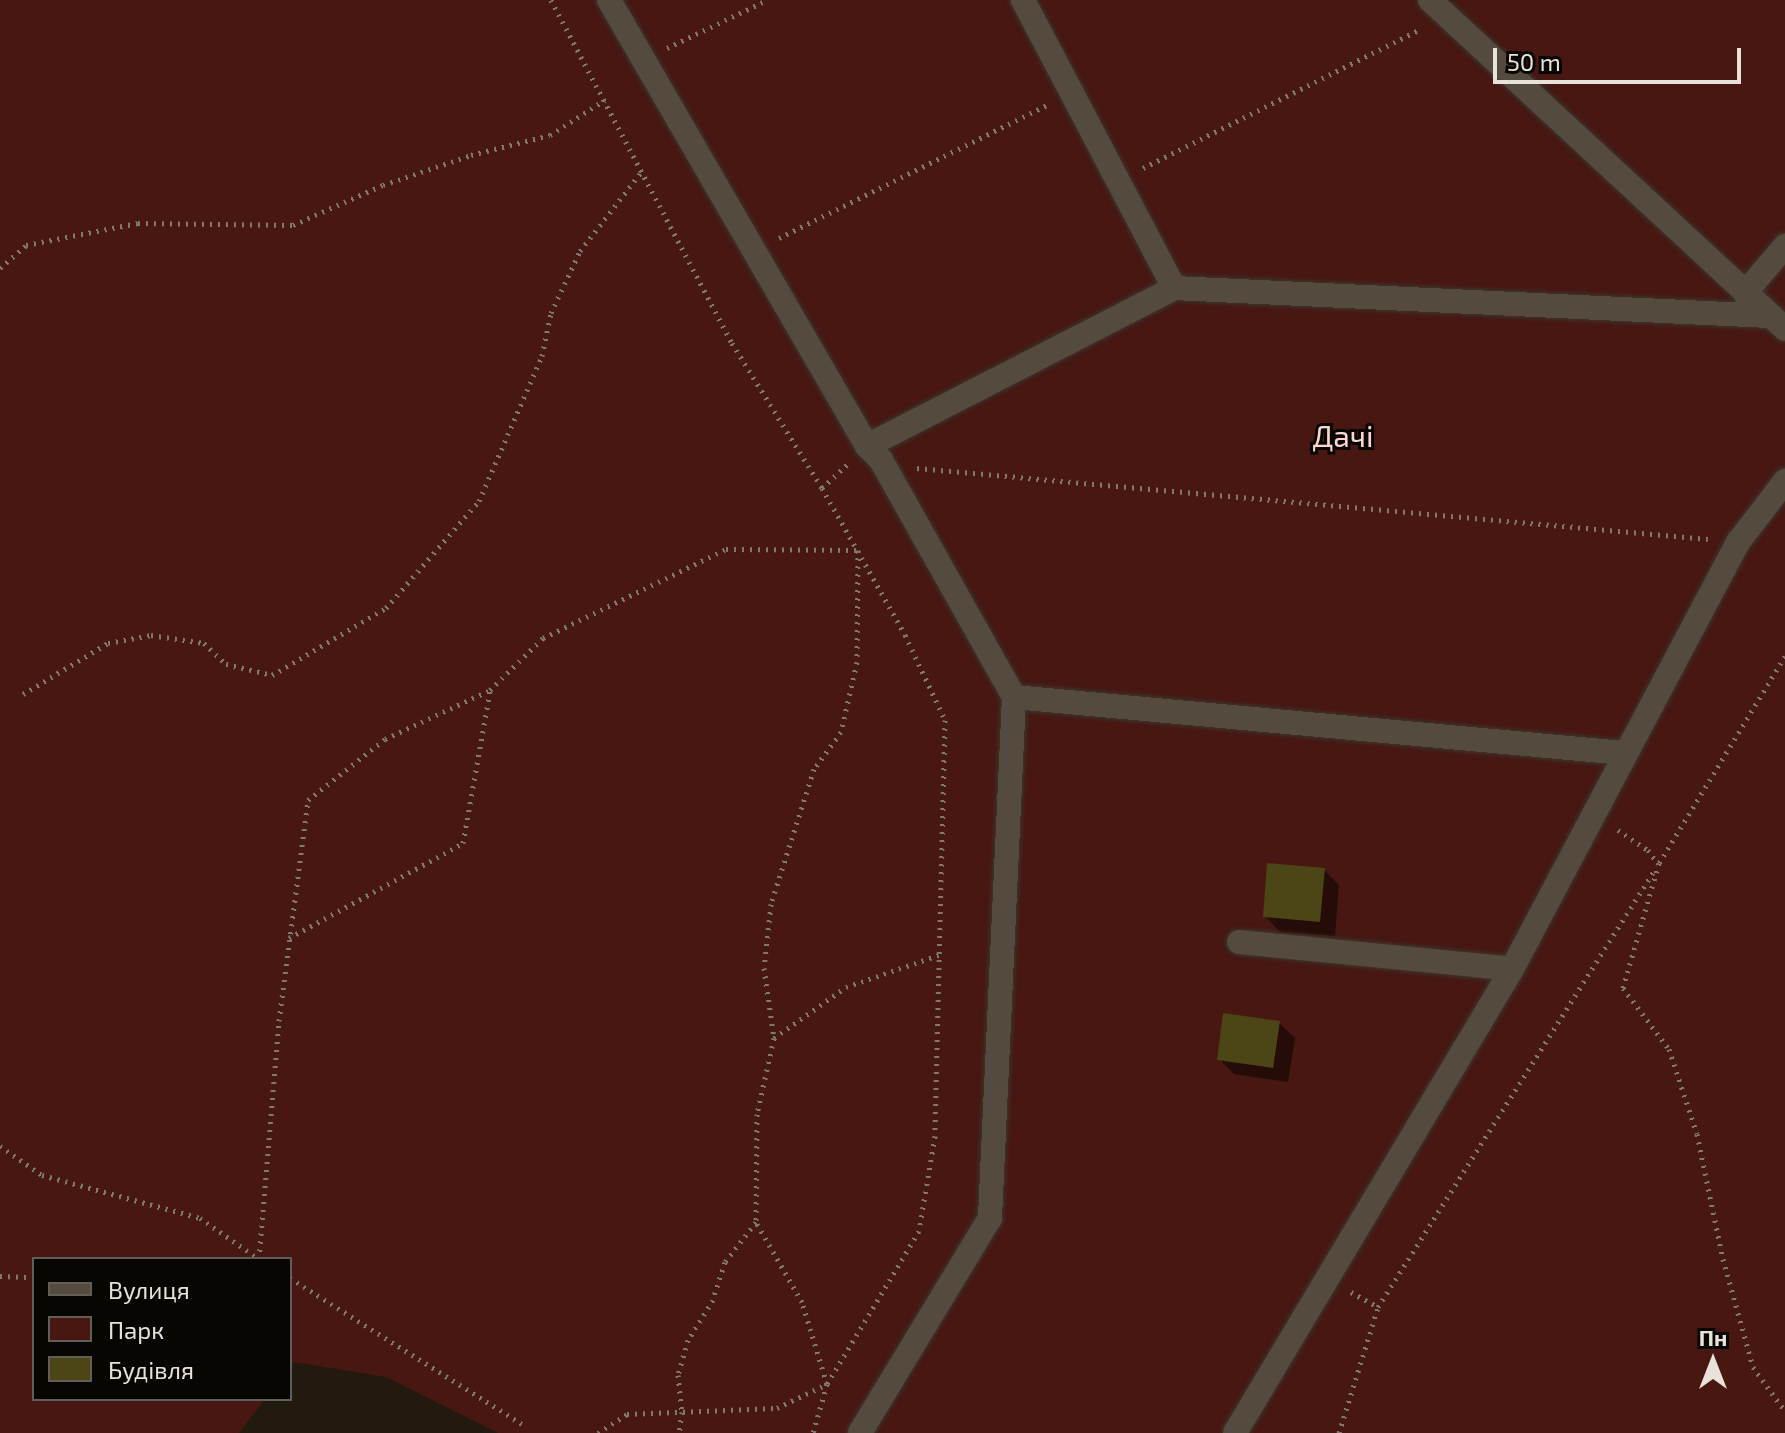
<!DOCTYPE html>
<meta charset="utf-8">
<style>
body{margin:0}
#map{position:relative;width:1785px;height:1433px;overflow:hidden;background:#221a0e;font-family:"Exo 2",sans-serif}
div>[style]{position:absolute}
[style*='--x']{left:calc(var(--x)*1px);top:calc(var(--y)*1px);width:calc(var(--w)*1px);rotate:calc(var(--a)*1deg)}
.green>*{inset:0;background:#481712}
.shadow>*{inset:0;background:#0007}
.building>*{inset:0;background:#4c4515}
.path>*{height:5px;margin-top:-2.5px;transform-origin:0;background:repeating-linear-gradient(90deg,#80796f 0 2px,transparent 0 8px)}
.roads{filter:drop-shadow(0 0 2px #3b3630) drop-shadow(0 0 2px #3b3630)}
.minor>*{height:24px;margin:-12px;padding:0 12px;transform-origin:12px;border-radius:12px;background:#544b3e}
span{translate:-50% -50%;white-space:nowrap;text-align:center;line-height:1.15;-webkit-text-stroke:6px #080603;paint-order:stroke}
.park-label{font-size:30px;color:#fed6d0}
.legend{position:absolute;left:32px;top:1257px;width:260px;height:144px;box-sizing:border-box;background:#080603;border:2px solid #615e59;margin:0;padding:10px 14px;list-style:none;font-size:24px;color:#e7e2da}
.legend li{display:flex;align-items:center;gap:16px;height:40px}
.legend b{width:40px;border:2px solid #615e59}
.north{position:absolute;left:1673px;top:1321px;width:80px;height:80px;-webkit-text-stroke:6px #080603;paint-order:stroke;rotate:0deg;font-size:22px;font-weight:700;line-height:32px;text-align:center;color:#e7e2da}
.north::after{content:'';display:block;margin:auto;width:28px;height:36px;background:#e7e2da;clip-path:polygon(50% 0,100% 100%,50% 72%,0 100%)}
.scale{position:absolute;left:1493px;top:48px;width:248px;height:36px;box-sizing:border-box;border:4px solid #e7e2da;border-top:0;padding-left:10px;font-size:24px;line-height:28px;white-space:nowrap;color:#e7e2da;-webkit-text-stroke:6px #080603;paint-order:stroke}
</style>
<div id="map">
<div class="green">
<div style="clip-path:polygon(0 0,1785px 0,1785px 1433px,498px 1433px,386px 1377px,294px 1362px,290px 1366px,290px 1259px,34px 1259px,34px 1399px,265px 1399px,239px 1433px,0 1433px)"></div>
</div>
<div class="shadow">
<div style="clip-path:polygon(1324px 870px,1339px 885px,1335px 936px,1280px 932px,1265px 916px)"></div>
<div style="clip-path:polygon(1279px 1023px,1295px 1038px,1288px 1082px,1234px 1074px,1219px 1059px)"></div>
</div>
<div class="building">
<div style="clip-path:polygon(1267px 863px,1325px 868px,1320px 922px,1263px 917px)"></div>
<div style="clip-path:polygon(1223px 1013px,1280px 1021px,1273px 1068px,1217px 1060px)"></div>
</div>
<div class="path">
<div style="--x:551;--y:0;--w:388;--a:62.2"></div>
<div style="--x:732;--y:343;--w:171;--a:58.2"></div>
<div style="--x:822;--y:488;--w:169;--a:60.5"></div>
<div style="--x:905;--y:635;--w:94;--a:64.8"></div>
<div style="--x:945;--y:720;--w:416;--a:91.4"></div>
<div style="--x:935;--y:1136;--w:96;--a:99.6"></div>
<div style="--x:919;--y:1231;--w:179;--a:121"></div>
<div style="--x:827;--y:1384;--w:51;--a:105.9"></div>
<div style="--x:667;--y:48;--w:111;--a:-25.6"></div>
<div style="--x:1143;--y:168;--w:310;--a:-26.6"></div>
<div style="--x:779;--y:238;--w:301;--a:-26.4"></div>
<div style="--x:0;--y:268;--w:35;--a:-41"></div>
<div style="--x:26;--y:245;--w:114;--a:-11.1"></div>
<div style="--x:138;--y:223;--w:155;--a:0.7"></div>
<div style="--x:293;--y:225;--w:98;--a:-24"></div>
<div style="--x:383;--y:185;--w:93;--a:-18.8"></div>
<div style="--x:471;--y:155;--w:81;--a:-14.2"></div>
<div style="--x:550;--y:135;--w:65;--a:-32.5"></div>
<div style="--x:917;--y:468;--w:794;--a:5.13"></div>
<div style="--x:822;--y:488;--w:35;--a:-43"></div>
<div style="--x:1785;--y:656;--w:242;--a:121.3"></div>
<div style="--x:1659;--y:863;--w:130;--a:106.1"></div>
<div style="--x:1623;--y:988;--w:76;--a:53"></div>
<div style="--x:1669;--y:1049;--w:89;--a:71.8"></div>
<div style="--x:1697;--y:1134;--w:128;--a:78.3"></div>
<div style="--x:1723;--y:1259;--w:112;--a:74.5"></div>
<div style="--x:1753;--y:1367;--w:54;--a:54"></div>
<div style="--x:23;--y:694;--w:99;--a:-31"></div>
<div style="--x:108;--y:643;--w:44;--a:-10.5"></div>
<div style="--x:151;--y:635;--w:54;--a:8.6"></div>
<div style="--x:204;--y:643;--w:30;--a:44"></div>
<div style="--x:226;--y:664;--w:47;--a:13.4"></div>
<div style="--x:272;--y:675;--w:132;--a:-30.4"></div>
<div style="--x:386;--y:608;--w:142;--a:-49"></div>
<div style="--x:479;--y:501;--w:158;--a:-66.5"></div>
<div style="--x:542;--y:356;--w:44;--a:-78.2"></div>
<div style="--x:551;--y:313;--w:68;--a:-64.9"></div>
<div style="--x:580;--y:251;--w:101;--a:-52.2"></div>
<div style="--x:1618;--y:830;--w:36;--a:34"></div>
<div style="--x:1648;--y:850;--w:17;--a:54"></div>
<div style="--x:289;--y:938;--w:198;--a:-28.6"></div>
<div style="--x:463;--y:843;--w:154;--a:-79.9"></div>
<div style="--x:774;--y:1038;--w:88;--a:-35.3"></div>
<div style="--x:846;--y:987;--w:98;--a:-19"></div>
<div style="--x:0;--y:1146;--w:51;--a:34.6"></div>
<div style="--x:42;--y:1175;--w:164;--a:15.2"></div>
<div style="--x:200;--y:1218;--w:72;--a:34.8"></div>
<div style="--x:259;--y:1259;--w:239;--a:-85.2"></div>
<div style="--x:279;--y:1021;--w:223;--a:-82.5"></div>
<div style="--x:308;--y:800;--w:98;--a:-38.4"></div>
<div style="--x:385;--y:739;--w:116;--a:-25"></div>
<div style="--x:490;--y:690;--w:74;--a:-44.5"></div>
<div style="--x:543;--y:638;--w:203;--a:-25.9"></div>
<div style="--x:726;--y:549;--w:132;--a:0.4"></div>
<div style="--x:858;--y:550;--w:112;--a:90.5"></div>
<div style="--x:857;--y:662;--w:72;--a:102.9"></div>
<div style="--x:841;--y:732;--w:46;--a:126.1"></div>
<div style="--x:814;--y:769;--w:142;--a:107.7"></div>
<div style="--x:771;--y:904;--w:64;--a:96.2"></div>
<div style="--x:764;--y:968;--w:71;--a:81.9"></div>
<div style="--x:774;--y:1038;--w:78;--a:102.6"></div>
<div style="--x:757;--y:1114;--w:108;--a:90.5"></div>
<div style="--x:756;--y:1222;--w:51;--a:127.8"></div>
<div style="--x:725;--y:1262;--w:40;--a:108"></div>
<div style="--x:713;--y:1300;--w:47;--a:122"></div>
<div style="--x:688;--y:1340;--w:36;--a:106"></div>
<div style="--x:678;--y:1375;--w:37;--a:84"></div>
<div style="--x:682;--y:1412;--w:21;--a:98"></div>
<div style="--x:0;--y:1276;--w:34;--a:2"></div>
<div style="--x:290;--y:1278;--w:274;--a:32.2"></div>
<div style="--x:1351;--y:1292;--w:31;--a:29"></div>
<div style="--x:598;--y:1433;--w:35;--a:-33"></div>
<div style="--x:627;--y:1414;--w:150;--a:-2.3"></div>
<div style="--x:777;--y:1408;--w:55;--a:-25.6"></div>
<div style="--x:827;--y:1384;--w:86;--a:-107"></div>
<div style="--x:802;--y:1302;--w:92;--a:-119.9"></div>
<div style="--x:1339;--y:1433;--w:132;--a:-72.8"></div>
<div style="--x:1378;--y:1307;--w:516;--a:-57.67"></div>
</div>
<div class="roads">
<div class="minor">
<div style="--x:609;--y:0;--w:515;--a:59.95"></div>
<div style="--x:867;--y:446;--w:20;--a:45"></div>
<div style="--x:881;--y:460;--w:272;--a:60.7"></div>
<div style="--x:1014;--y:697;--w:522;--a:92.64"></div>
<div style="--x:990;--y:1218;--w:251;--a:121.2"></div>
<div style="--x:1023;--y:0;--w:325;--a:62.3"></div>
<div style="--x:1430;--y:0;--w:484;--a:42.8"></div>
<div style="--x:1745;--y:293;--w:62;--a:-49.6"></div>
<div style="--x:867;--y:446;--w:345;--a:-27.2"></div>
<div style="--x:1174;--y:288;--w:597;--a:2.69"></div>
<div style="--x:1014;--y:697;--w:613;--a:5.25"></div>
<div style="--x:1239;--y:942;--w:274;--a:5.6"></div>
<div style="--x:1235;--y:1433;--w:540;--a:-59.16"></div>
<div style="--x:1512;--y:969;--w:484;--a:-62.1"></div>
<div style="--x:1739;--y:541;--w:76;--a:-52.5"></div>
</div>
</div>
<div class="park-label">
<span style="left:1343px;top:435px">Дачі</span>
</div>
<ul class="legend">
<li><b style="height:10px;background:#544b3e"></b>Вулиця</li>
<li><b style="height:22px;background:#481712"></b>Парк</li>
<li><b style="height:22px;background:#4c4515"></b>Будівля</li>
</ul>
<div class="north">Пн</div>
<div class="scale">50 m</div>
</div>
